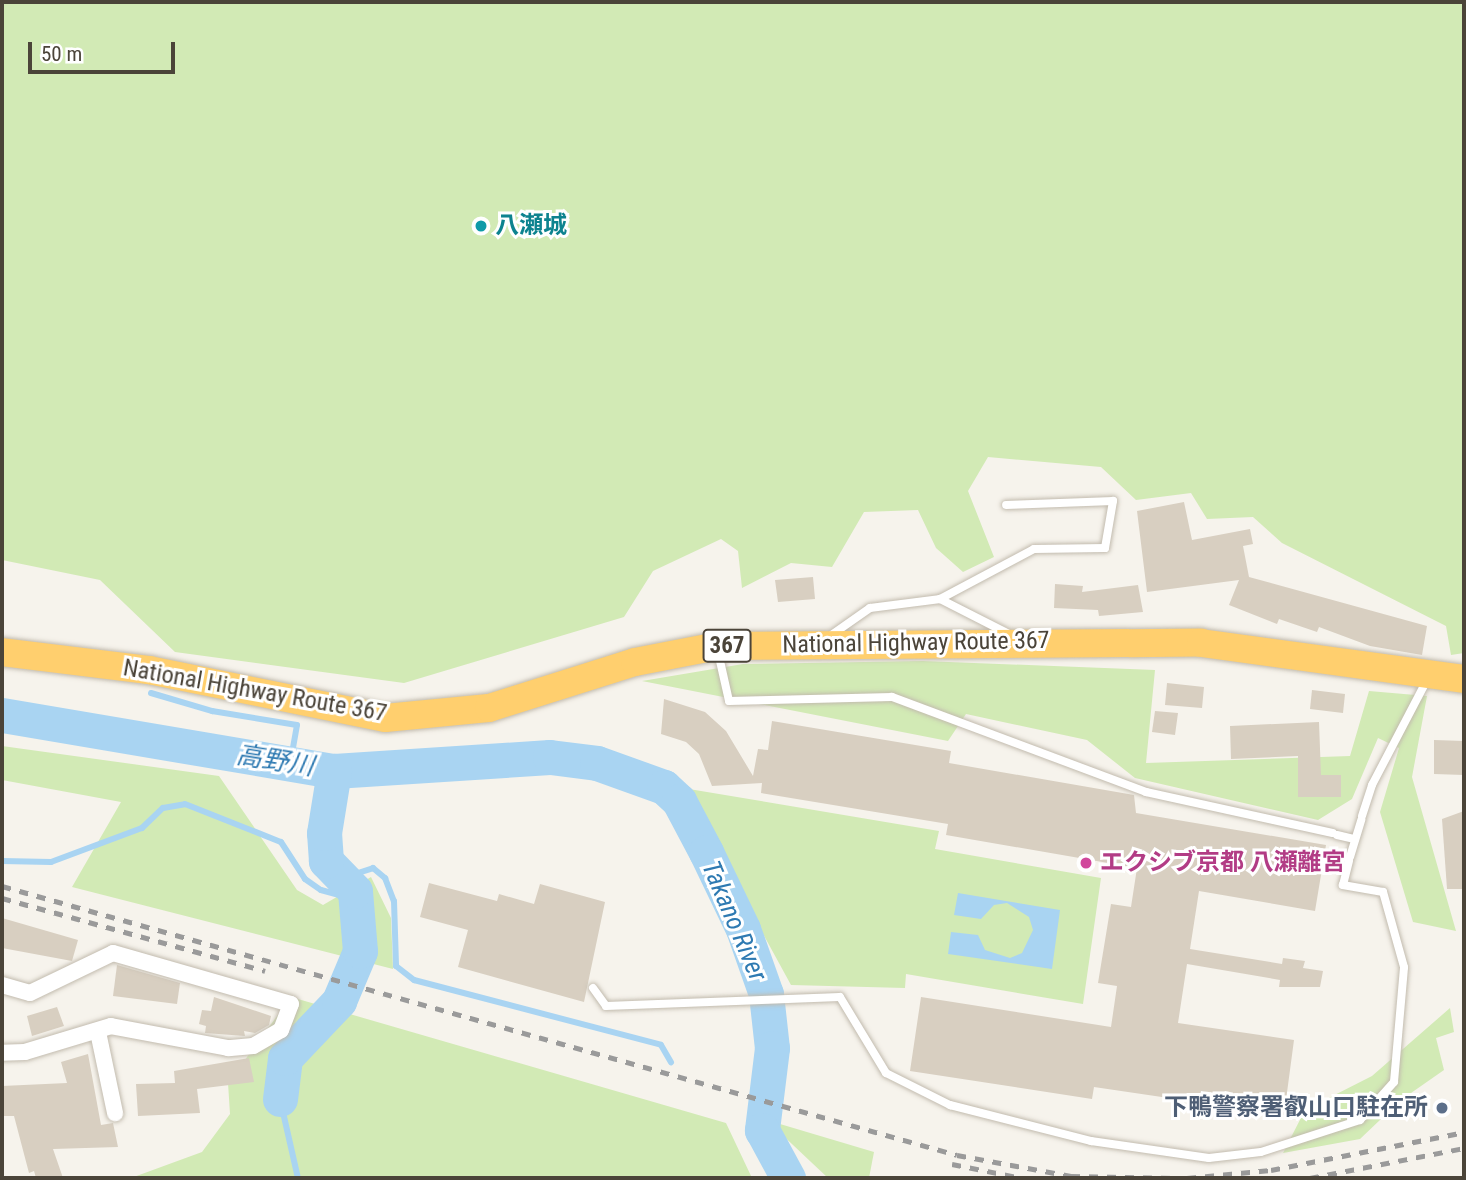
<!DOCTYPE html>
<meta charset="utf-8">
<style>
body{margin:0}
#map{position:relative;width:1466px;height:1180px;overflow:hidden;background:#f6f3ec;font-family:"Roboto Condensed","Noto Sans JP",sans-serif}
div>[style]{position:absolute}
[style*='--x']{left:calc(var(--x)*1px);top:calc(var(--y)*1px);width:calc(var(--w)*1px);rotate:calc(var(--a)*1deg)}
.green>*{inset:0;background:#d2eab5}
.water>*{inset:0;background:#a9d4f2}
.stream>*{height:6px;margin:-3px;padding:0 3px;transform-origin:3px;border-radius:3px;background:#a9d4f2}
.river>*{height:35px;margin:-17.5px;padding:0 17.5px;transform-origin:17.5px;border-radius:17.5px;background:#a9d4f2}
.building>*{inset:0;background:#d8cfc1}
.roads{filter:drop-shadow(0 0 2px #c2bbae) drop-shadow(0 0 2px #c2bbae)}
.lane>*{height:8px;margin:-4px;padding:0 4px;transform-origin:4px;border-radius:4px;background:#fff}
.street>*{height:16px;margin:-8px;padding:0 8px;transform-origin:8px;border-radius:8px;background:#fff}
.highway>*{height:28px;margin:-14px;padding:0 14px;transform-origin:14px;border-radius:14px;background:#ffcf6e}
.rail>*{height:5px;margin-top:-2.5px;transform-origin:0;background:repeating-linear-gradient(90deg,#9a9a9a 0 9px,transparent 0 18px)}
.dots>*{width:19px;height:19px;translate:-50% -50%;box-sizing:border-box;border:4px solid #fff;border-radius:50%}
span{translate:-50% -50%;white-space:nowrap;text-align:center;line-height:1.15;-webkit-text-stroke:6px #fff;paint-order:stroke}
.shield-label span{padding:2px 5px;background:#fff;border:2px solid;border-radius:5px;-webkit-text-stroke-width:0}
.shield-label{font-size:23px;color:#4b4439;font-weight:700}
.culture-label{font-size:24px;color:#0d838f;font-weight:700}
.left{translate:0 -50%;text-align:left}
.street-label{font-size:24px;color:#4b4439}
.hotel-label{font-size:24px;color:#b23c85;font-weight:700}
.service-label{font-size:24px;color:#4e5e75;font-weight:700}
.right{translate:-100% -50%;text-align:right}
.water-label{font-size:26px;color:#2e7ab2;font-style:italic}
.frame{position:absolute;inset:0;border:4px solid #4b4439;pointer-events:none}
.scale{position:absolute;left:28px;top:42px;width:147px;height:32px;box-sizing:border-box;border:4px solid #4b4439;border-top:0;padding-left:9px;font-size:21px;line-height:24px;white-space:nowrap;color:#4b4439;-webkit-text-stroke:5px #fff;paint-order:stroke}
</style>
<div id="map">
<div class="green">
<div style="clip-path:polygon(2px 2px,1464px 2px,1464px 653px,1451px 655px,1446px 626px,1282px 543px,1253px 517px,1207px 519px,1191px 493px,1136px 500px,1101px 467px,988px 457px,968px 491px,994px 557px,963px 572px,936px 548px,918px 510px,864px 512px,832px 567px,791px 563px,742px 588px,738px 551px,721px 539px,653px 571px,624px 617px,404px 683px,175px 652px,100px 580px,2px 560px)"></div>
<div style="clip-path:polygon(923px 661px,1155px 670px,1146px 763px,1350px 756px,1369px 691px,1427px 696px,1412px 777px,1456px 931px,1413px 922px,1380px 812px,1399px 748px,1378px 738px,1352px 799px,1318px 820px,1135px 778px,1087px 740px,966px 714px,948px 741px,642px 681px,743px 664px)"></div>
<div style="clip-path:polygon(2px 746px,219px 776px,297px 890px,323px 905px,371px 877px,391px 918px,393px 969px,72px 887px,121px 802px,2px 780px)"></div>
<div style="clip-path:polygon(683px 788px,939px 831px,935px 849px,1101px 878px,1083px 1004px,906px 974px,905px 988px,791px 985px)"></div>
<div style="clip-path:polygon(291px 997px,726px 1123px,752px 1178px,131px 1178px,202px 1152px,230px 1114px,228px 1083px)"></div>
<div style="clip-path:polygon(1450px 1008px,1454px 1032px,1436px 1038px,1444px 1070px,1401px 1100px,1360px 1139px,1283px 1153px,1305px 1110px,1372px 1076px)"></div>
<div style="clip-path:polygon(780px 1124px,874px 1152px,869px 1178px,828px 1178px,776px 1129px)"></div>
</div>
<div class="water">
<div style="clip-path:polygon(958px 893px,1060px 910px,1052px 969px,948px 954px,951px 932px,978px 935px,985px 950px,1010px 958px,1022px 953px,1033px 930px,1029px 917px,1007px 903px,994px 905px,981px 919px,954px 915px)"></div>
</div>
<div class="stream">
<div style="--x:151;--y:693;--w:64;--a:16.4"></div>
<div style="--x:212;--y:711;--w:86;--a:9.4"></div>
<div style="--x:297;--y:725;--w:39;--a:100"></div>
<div style="--x:2;--y:861;--w:49;--a:1.2"></div>
<div style="--x:51;--y:862;--w:97;--a:-20.5"></div>
<div style="--x:142;--y:828;--w:29;--a:-44"></div>
<div style="--x:163;--y:808;--w:22;--a:-10"></div>
<div style="--x:185;--y:804;--w:103;--a:21.6"></div>
<div style="--x:281;--y:842;--w:44;--a:57"></div>
<div style="--x:305;--y:879;--w:19;--a:35"></div>
<div style="--x:321;--y:890;--w:19;--a:16"></div>
<div style="--x:339;--y:895;--w:29;--a:-49"></div>
<div style="--x:358;--y:873;--w:16;--a:-18"></div>
<div style="--x:373;--y:868;--w:16;--a:40"></div>
<div style="--x:385;--y:878;--w:25;--a:69"></div>
<div style="--x:394;--y:901;--w:65;--a:88.2"></div>
<div style="--x:396;--y:966;--w:23;--a:38"></div>
<div style="--x:414;--y:980;--w:255;--a:14.7"></div>
<div style="--x:661;--y:1045;--w:20;--a:60"></div>
<div style="--x:280;--y:1099;--w:81;--a:77.2"></div>
</div>
<div class="river">
<div style="--x:2;--y:715;--w:337;--a:9.6"></div>
<div style="--x:334;--y:771;--w:216;--a:-3.7"></div>
<div style="--x:550;--y:757;--w:47;--a:7.3"></div>
<div style="--x:597;--y:763;--w:71;--a:19.7"></div>
<div style="--x:664;--y:787;--w:21;--a:43"></div>
<div style="--x:679;--y:801;--w:58;--a:62.1"></div>
<div style="--x:706;--y:852;--w:85;--a:64.3"></div>
<div style="--x:743;--y:929;--w:69;--a:70.5"></div>
<div style="--x:766;--y:994;--w:54;--a:83.7"></div>
<div style="--x:772;--y:1048;--w:83;--a:97"></div>
<div style="--x:762;--y:1130;--w:55;--a:61.6"></div>
<div style="--x:280;--y:1099;--w:41;--a:-83"></div>
<div style="--x:285;--y:1058;--w:79;--a:-46.5"></div>
<div style="--x:339;--y:1001;--w:54;--a:-67.2"></div>
<div style="--x:360;--y:951;--w:60;--a:-94.8"></div>
<div style="--x:355;--y:891;--w:42;--a:-134"></div>
<div style="--x:326;--y:861;--w:28;--a:-94"></div>
<div style="--x:324;--y:833;--w:63;--a:-80.8"></div>
</div>
<div class="building">
<div style="clip-path:polygon(1184px 502px,1192px 540px,1250px 529px,1253px 544px,1243px 546px,1249px 577px,1427px 626px,1422px 655px,1370px 646px,1319px 627px,1317px 632px,1279px 619px,1277px 624px,1229px 605px,1239px 580px,1147px 592px,1137px 511px)"></div>
<div style="clip-path:polygon(813px 577px,815px 599px,778px 602px,775px 580px)"></div>
<div style="clip-path:polygon(1055px 584px,1083px 586px,1082px 592px,1138px 585px,1143px 612px,1099px 616px,1098px 610px,1054px 608px)"></div>
<div style="clip-path:polygon(1167px 683px,1204px 687px,1202px 708px,1165px 705px)"></div>
<div style="clip-path:polygon(1312px 690px,1345px 694px,1343px 713px,1310px 709px)"></div>
<div style="clip-path:polygon(664px 699px,705px 712px,726px 731px,753px 776px,758px 749px,768px 750px,772px 721px,951px 751px,949px 763px,1134px 795px,1136px 813px,1326px 845px,1315px 911px,1199px 891px,1190px 949px,1282px 964px,1283px 958px,1305px 961px,1303px 968px,1323px 971px,1320px 987px,1279px 987px,1280px 980px,1187px 964px,1178px 1023px,1294px 1040px,1284px 1115px,1094px 1087px,1092px 1099px,910px 1071px,921px 997px,1111px 1027px,1117px 986px,1098px 983px,1111px 904px,1131px 907px,1137px 868px,946px 835px,948px 824px,761px 793px,762px 783px,712px 786px,699px 754px,686px 742px,661px 734px)"></div>
<div style="clip-path:polygon(1155px 711px,1178px 713px,1175px 735px,1152px 732px)"></div>
<div style="clip-path:polygon(1319px 722px,1321px 775px,1341px 775px,1341px 797px,1298px 797px,1298px 756px,1231px 759px,1230px 726px)"></div>
<div style="clip-path:polygon(1434px 740px,1464px 741px,1464px 775px,1434px 774px)"></div>
<div style="clip-path:polygon(1464px 811px,1464px 889px,1447px 889px,1442px 819px)"></div>
<div style="clip-path:polygon(429px 883px,497px 901px,499px 894px,534px 904px,540px 884px,605px 902px,584px 1002px,458px 967px,468px 930px,420px 917px)"></div>
<div style="clip-path:polygon(2px 918px,78px 940px,72px 961px,2px 948px)"></div>
<div style="clip-path:polygon(117px 965px,180px 983px,177px 1004px,113px 996px)"></div>
<div style="clip-path:polygon(214px 997px,271px 1016px,269px 1025px,255px 1033px,244px 1031px,245px 1036px,205px 1033px,206px 1026px,199px 1024px,202px 1010px,211px 1011px)"></div>
<div style="clip-path:polygon(57px 1007px,64px 1026px,32px 1036px,27px 1016px)"></div>
<div style="clip-path:polygon(88px 1054px,101px 1125px,113px 1123px,118px 1147px,53px 1149px,63px 1178px,36px 1178px,34px 1171px,29px 1173px,14px 1116px,2px 1116px,2px 1086px,67px 1083px,61px 1062px)"></div>
<div style="clip-path:polygon(249px 1058px,254px 1082px,197px 1089px,200px 1113px,138px 1116px,136px 1084px,175px 1083px,174px 1071px)"></div>
</div>
<div class="roads">
<div class="lane">
<div style="--x:940;--y:599;--w:77;--a:26.9"></div>
<div style="--x:830;--y:636;--w:49;--a:-35"></div>
<div style="--x:870;--y:608;--w:71;--a:-7.3"></div>
<div style="--x:940;--y:599;--w:106;--a:-28"></div>
<div style="--x:1034;--y:549;--w:71;--a:-0.8"></div>
<div style="--x:1105;--y:548;--w:48;--a:-80.3"></div>
<div style="--x:1113;--y:501;--w:107;--a:177.9"></div>
<div style="--x:718;--y:652;--w:50;--a:77.3"></div>
<div style="--x:729;--y:701;--w:163;--a:-1.4"></div>
<div style="--x:892;--y:697;--w:271;--a:20.5"></div>
<div style="--x:1146;--y:792;--w:191;--a:12.4"></div>
<div style="--x:1362;--y:816;--w:33;--a:-72"></div>
<div style="--x:1372;--y:785;--w:119;--a:-62.4"></div>
<div style="--x:1337;--y:835;--w:17;--a:13"></div>
<div style="--x:1350;--y:857;--w:39;--a:-73"></div>
<div style="--x:593;--y:988;--w:22;--a:54"></div>
<div style="--x:606;--y:1006;--w:234;--a:-2.2"></div>
<div style="--x:840;--y:997;--w:89;--a:58.8"></div>
<div style="--x:886;--y:1073;--w:72;--a:26.6"></div>
<div style="--x:950;--y:1105;--w:146;--a:14.3"></div>
<div style="--x:1091;--y:1141;--w:119;--a:8.2"></div>
<div style="--x:1209;--y:1158;--w:52;--a:-6.6"></div>
<div style="--x:1261;--y:1152;--w:104;--a:-17.9"></div>
<div style="--x:1360;--y:1120;--w:51;--a:-48.2"></div>
<div style="--x:1394;--y:1082;--w:115;--a:-85"></div>
<div style="--x:1404;--y:967;--w:78;--a:-105.6"></div>
<div style="--x:1383;--y:892;--w:41;--a:-170.1"></div>
<div style="--x:1343;--y:885;--w:25;--a:-76"></div>
</div>
<div class="street">
<div style="--x:2;--y:985;--w:29;--a:16"></div>
<div style="--x:30;--y:993;--w:92;--a:-25.7"></div>
<div style="--x:113;--y:953;--w:185;--a:16"></div>
<div style="--x:291;--y:1004;--w:28;--a:111"></div>
<div style="--x:281;--y:1030;--w:32;--a:150"></div>
<div style="--x:253;--y:1046;--w:25;--a:175"></div>
<div style="--x:228;--y:1048;--w:119;--a:-169.4"></div>
<div style="--x:111;--y:1026;--w:90;--a:163.2"></div>
<div style="--x:25;--y:1052;--w:23;--a:178"></div>
<div style="--x:98;--y:1032;--w:83;--a:78.1"></div>
</div>
<div class="highway">
<div style="--x:2;--y:652;--w:148;--a:7"></div>
<div style="--x:149;--y:670;--w:241;--a:11.5"></div>
<div style="--x:385;--y:718;--w:104;--a:-5.5"></div>
<div style="--x:489;--y:708;--w:153;--a:-17.5"></div>
<div style="--x:635;--y:662;--w:84;--a:-11"></div>
<div style="--x:717;--y:646;--w:484;--a:-0.4"></div>
<div style="--x:1201;--y:643;--w:265;--a:7.8"></div>
</div>
</div>
<div class="rail">
<div style="--x:2;--y:886;--w:992;--a:15.73"></div>
<div style="--x:957;--y:1155;--w:116;--a:10.4"></div>
<div style="--x:1071;--y:1176;--w:106;--a:1.1"></div>
<div style="--x:2;--y:898;--w:273;--a:15.5"></div>
<div style="--x:952;--y:1164;--w:71;--a:11.3"></div>
<div style="--x:1187;--y:1178;--w:84;--a:-5.4"></div>
<div style="--x:1271;--y:1170;--w:197;--a:-11.1"></div>
<div style="--x:1310;--y:1178;--w:157;--a:-11"></div>
</div>
<div class="dots">
<div style="left:481px;top:226px;background:#0f9aa8"></div>
<div style="left:1086px;top:863px;background:#d1479c"></div>
<div style="left:1442px;top:1108px;background:#5c6f8a"></div>
</div>
<div class="shield-label">
<span style="left:727px;top:646px">367</span>
</div>
<div class="culture-label">
<span class="left" style="left:495px;top:226px">八瀬城</span>
</div>
<div class="street-label">
<span style="left:916px;top:643px;rotate:-1deg">National Highway Route 367</span>
<span style="left:255px;top:691px;rotate:10deg">National Highway Route 367</span>
</div>
<div class="hotel-label">
<span class="left" style="left:1100px;top:863px">エクシブ京都 八瀬離宮</span>
</div>
<div class="service-label">
<span class="right" style="left:1428px;top:1108px">下鴨警察署叡山口駐在所</span>
</div>
<div class="water-label">
<span style="left:275px;top:761px;rotate:9deg">高野川</span>
<span style="left:734px;top:921px;rotate:67deg">Takano River</span>
</div>
<div class="frame"></div>
<div class="scale">50 m</div>
</div>
